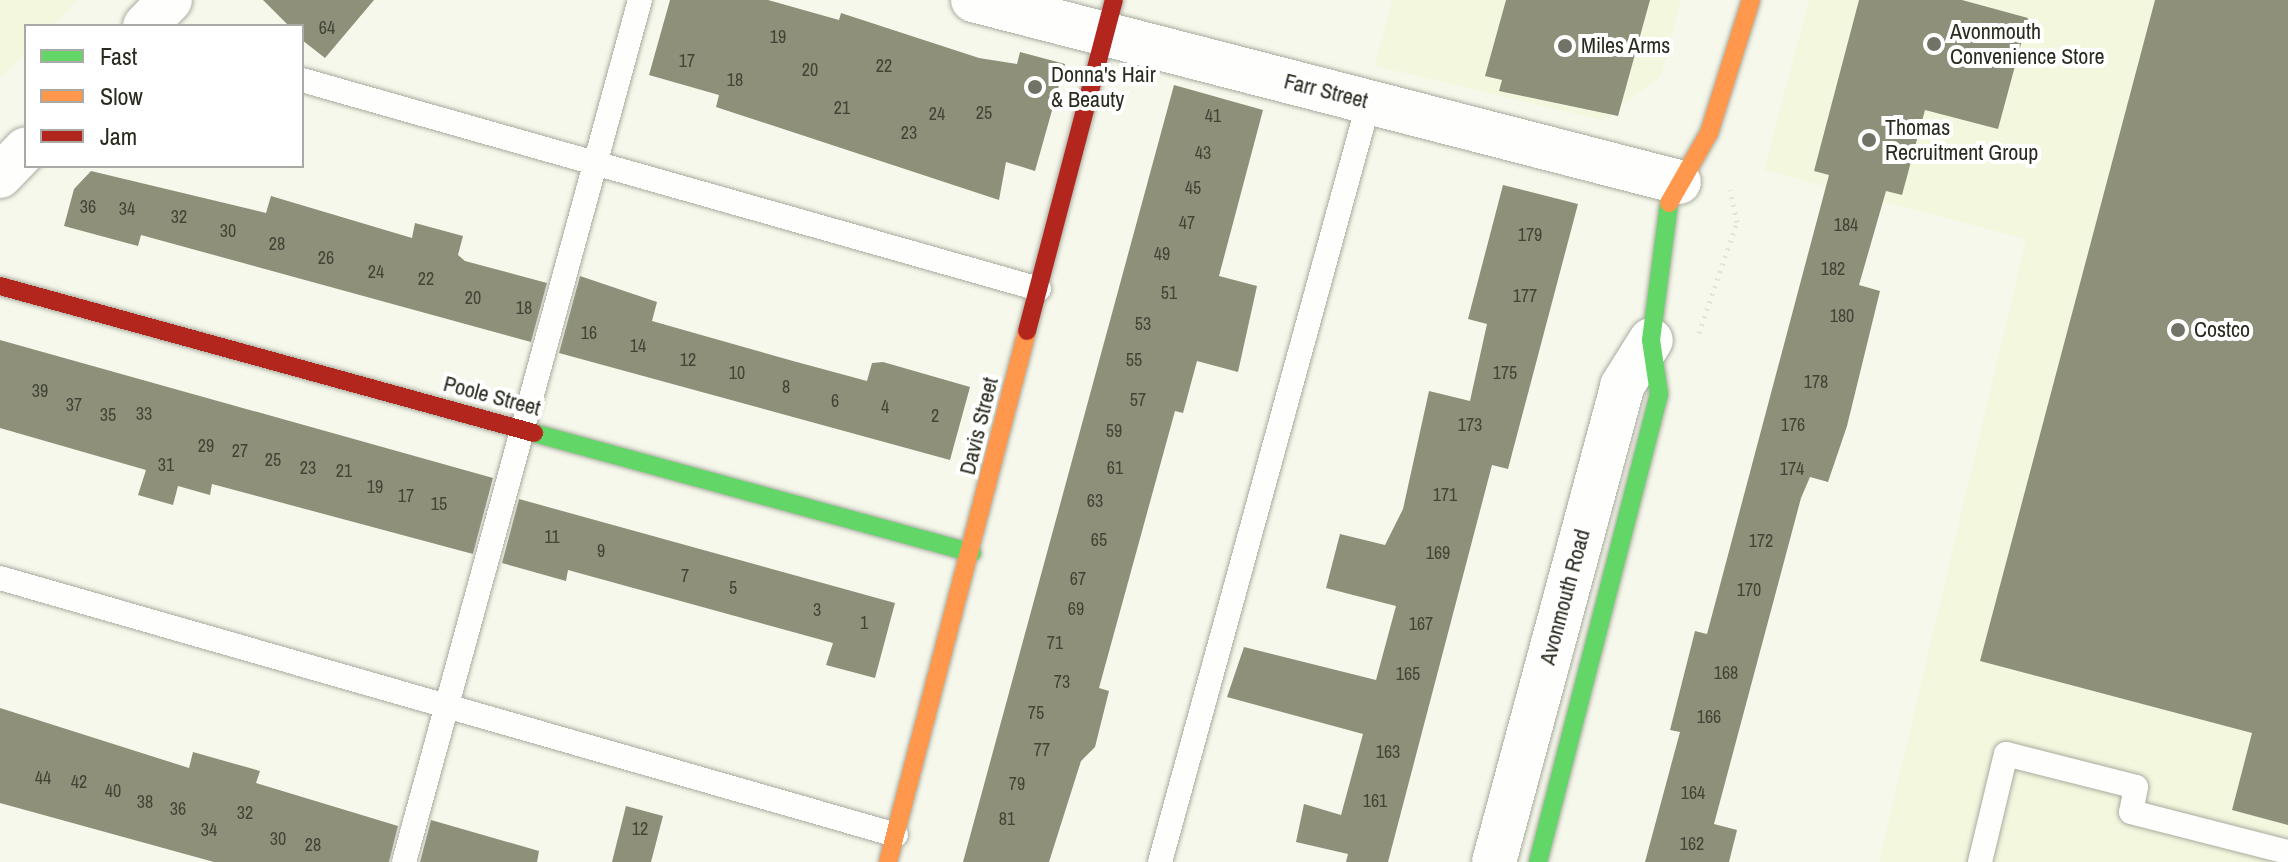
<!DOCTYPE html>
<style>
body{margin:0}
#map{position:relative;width:2288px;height:862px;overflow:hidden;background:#f6f8eb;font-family:"Archivo Narrow",sans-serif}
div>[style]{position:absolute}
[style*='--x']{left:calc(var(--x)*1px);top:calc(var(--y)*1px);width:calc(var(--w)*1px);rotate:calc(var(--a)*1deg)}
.built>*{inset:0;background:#f3f7dd}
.building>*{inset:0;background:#8e907a}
.path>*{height:5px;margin-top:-2.5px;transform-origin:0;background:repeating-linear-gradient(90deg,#e3e4e0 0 2px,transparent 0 8px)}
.roads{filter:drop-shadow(0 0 2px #a9aba0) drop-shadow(0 0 2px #a9aba0)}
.lane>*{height:24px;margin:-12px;padding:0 12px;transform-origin:12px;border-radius:12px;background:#fefefc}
.street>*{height:44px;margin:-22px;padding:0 22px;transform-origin:22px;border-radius:22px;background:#fefefc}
.fast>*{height:18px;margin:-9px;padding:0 9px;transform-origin:9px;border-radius:9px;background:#63d668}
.slow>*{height:18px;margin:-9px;padding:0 9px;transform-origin:9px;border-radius:9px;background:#ff974d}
.jam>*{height:18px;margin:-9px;padding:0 9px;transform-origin:9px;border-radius:9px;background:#b3261e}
.dots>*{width:22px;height:22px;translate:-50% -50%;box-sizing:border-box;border:4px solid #fff;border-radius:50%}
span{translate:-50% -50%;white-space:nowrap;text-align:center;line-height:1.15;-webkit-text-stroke:8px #fff;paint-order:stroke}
.number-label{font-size:18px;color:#424436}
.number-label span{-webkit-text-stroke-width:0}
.poi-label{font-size:22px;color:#292b1f}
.left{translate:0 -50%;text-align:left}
.street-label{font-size:22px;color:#292b1f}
.legend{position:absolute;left:24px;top:24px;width:280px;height:144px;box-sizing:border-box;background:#fff;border:2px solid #a9aaa5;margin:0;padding:10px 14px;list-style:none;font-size:24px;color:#292b1f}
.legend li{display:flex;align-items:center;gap:16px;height:40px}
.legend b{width:40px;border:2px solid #a9aaa5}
</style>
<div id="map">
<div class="built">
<div style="clip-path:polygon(0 0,77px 0,52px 26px,26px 26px,26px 52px,0 78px)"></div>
<div style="clip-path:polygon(1392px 0,1681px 0,1661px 76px,1602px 120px,1375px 66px)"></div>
<div style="clip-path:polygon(1809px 0,2288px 0,2288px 862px,1879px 862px,2026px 239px,1764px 170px)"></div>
</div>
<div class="building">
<div style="clip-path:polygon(263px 0,374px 0,325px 58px,302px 40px,302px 26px,289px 26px)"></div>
<div style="clip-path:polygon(670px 0,768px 0,839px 20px,841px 13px,979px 58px,1017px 64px,1020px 52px,1065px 64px,1035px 171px,1006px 162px,999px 200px,716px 107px,719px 95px,649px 75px)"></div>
<div style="clip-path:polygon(1506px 0,1650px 0,1618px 116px,1499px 91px,1502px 80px,1485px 76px)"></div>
<div style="clip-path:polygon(1859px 0,1962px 0,2028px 18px,1998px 129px,1925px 110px,1902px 195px,1886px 191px,1859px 285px,1880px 291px,1847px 426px,1828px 482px,1810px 477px,1801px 498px,1714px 824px,1737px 830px,1729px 862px,1645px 862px,1680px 732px,1670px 730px,1695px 631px,1707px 634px,1829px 175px,1814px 171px)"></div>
<div style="clip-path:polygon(2155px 0,2288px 0,2288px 825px,2232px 810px,2252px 733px,1980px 661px)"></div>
<div style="clip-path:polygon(1174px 85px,1263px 110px,1219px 276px,1257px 286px,1238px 372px,1197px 361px,1183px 413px,1175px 411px,1099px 688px,1109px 691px,1095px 747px,1081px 761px,1049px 862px,963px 862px)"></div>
<div style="clip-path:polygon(91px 171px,266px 213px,271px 196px,412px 238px,415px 223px,463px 236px,458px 255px,465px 261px,547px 283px,531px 342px,141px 235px,138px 246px,64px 226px,74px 189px)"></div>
<div style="clip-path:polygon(1503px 185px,1578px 204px,1508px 469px,1492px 465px,1388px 862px,1346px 862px,1348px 854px,1296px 842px,1304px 804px,1341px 815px,1363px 734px,1227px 697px,1244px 647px,1376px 680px,1396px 606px,1326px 588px,1340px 534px,1385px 545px,1403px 509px,1429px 391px,1470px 401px,1487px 324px,1468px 319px)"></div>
<div style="clip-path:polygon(580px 276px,657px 302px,652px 321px,793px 361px,867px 381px,872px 363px,883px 362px,970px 387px,950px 460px,559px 353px)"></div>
<div style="clip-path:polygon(0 340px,493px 478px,473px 554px,212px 484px,210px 495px,178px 486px,173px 505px,138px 495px,146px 470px,0 428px)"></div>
<div style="clip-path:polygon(519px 499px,895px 603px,875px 678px,826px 665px,833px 643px,568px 570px,566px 581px,502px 563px)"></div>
<div style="clip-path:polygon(0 708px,189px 768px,193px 752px,260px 771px,256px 783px,398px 826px,389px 862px,214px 862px,0 803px)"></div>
<div style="clip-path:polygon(626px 806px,663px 816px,651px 862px,612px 862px)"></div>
<div style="clip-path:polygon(431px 820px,539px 851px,537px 862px,420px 862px)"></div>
</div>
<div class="path">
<div style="--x:1699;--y:333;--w:117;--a:-71.1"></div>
<div style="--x:1737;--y:222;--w:33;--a:-102"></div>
</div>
<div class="roads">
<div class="lane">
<div style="--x:302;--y:80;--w:766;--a:15.83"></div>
<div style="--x:0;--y:578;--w:932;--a:16"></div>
<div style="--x:404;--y:862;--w:894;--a:-74.69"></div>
<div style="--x:1160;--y:862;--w:789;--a:-74.64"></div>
<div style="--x:1980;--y:862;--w:111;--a:-76.5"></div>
<div style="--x:2006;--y:754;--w:134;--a:14.2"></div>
<div style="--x:2136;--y:787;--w:25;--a:101"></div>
<div style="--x:2131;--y:812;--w:162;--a:14.3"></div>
</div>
<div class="street">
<div style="--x:973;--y:0;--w:729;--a:14.46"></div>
<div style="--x:145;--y:26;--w:36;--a:-46"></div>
<div style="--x:0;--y:176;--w:37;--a:-46"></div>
<div style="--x:1494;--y:862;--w:493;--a:-74.9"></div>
<div style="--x:1622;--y:386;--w:54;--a:-57.8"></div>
</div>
<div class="fast">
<div style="--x:534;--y:433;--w:454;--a:15.3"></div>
<div style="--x:1538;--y:862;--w:483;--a:-75.5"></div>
<div style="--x:1659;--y:394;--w:55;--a:-98.4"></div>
<div style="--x:1651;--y:340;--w:138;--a:-82.5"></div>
</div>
<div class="slow">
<div style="--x:1669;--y:203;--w:81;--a:-60.3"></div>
<div style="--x:1709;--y:133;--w:139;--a:-72.5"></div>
<div style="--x:888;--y:862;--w:549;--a:-75.33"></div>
</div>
<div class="jam">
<div style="--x:0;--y:286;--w:554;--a:15.39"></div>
<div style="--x:1027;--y:331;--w:342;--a:-75.3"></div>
</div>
</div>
<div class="dots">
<div style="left:1934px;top:44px;background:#717366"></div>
<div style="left:1565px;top:46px;background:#717366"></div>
<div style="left:1035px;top:87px;background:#717366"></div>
<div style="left:1869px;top:140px;background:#717366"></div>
<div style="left:2178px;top:330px;background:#717366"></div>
</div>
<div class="number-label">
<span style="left:327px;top:28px">64</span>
<span style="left:778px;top:37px">19</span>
<span style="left:687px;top:61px">17</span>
<span style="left:884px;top:66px">22</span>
<span style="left:810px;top:70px">20</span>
<span style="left:735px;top:80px">18</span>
<span style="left:842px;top:108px">21</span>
<span style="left:984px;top:113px">25</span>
<span style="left:937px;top:114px">24</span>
<span style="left:1213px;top:116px">41</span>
<span style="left:909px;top:133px">23</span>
<span style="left:1203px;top:153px">43</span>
<span style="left:1193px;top:188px">45</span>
<span style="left:88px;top:207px">36</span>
<span style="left:127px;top:209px">34</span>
<span style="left:179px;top:217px">32</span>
<span style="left:1187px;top:223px">47</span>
<span style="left:1846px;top:225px">184</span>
<span style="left:228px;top:231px">30</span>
<span style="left:1530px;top:235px">179</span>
<span style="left:277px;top:244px">28</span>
<span style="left:1162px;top:254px">49</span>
<span style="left:326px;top:258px">26</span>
<span style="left:1833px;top:269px">182</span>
<span style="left:376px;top:272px">24</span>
<span style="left:426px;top:279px">22</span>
<span style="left:1169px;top:293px">51</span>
<span style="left:1525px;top:296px">177</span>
<span style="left:473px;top:298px">20</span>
<span style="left:524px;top:308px">18</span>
<span style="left:1842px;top:316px">180</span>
<span style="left:1143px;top:324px">53</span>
<span style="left:589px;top:333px">16</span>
<span style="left:638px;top:346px">14</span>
<span style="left:688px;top:360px">12</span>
<span style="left:1134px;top:360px">55</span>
<span style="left:737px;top:373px">10</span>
<span style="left:1505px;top:373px">175</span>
<span style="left:1816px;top:382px">178</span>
<span style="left:786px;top:387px">8</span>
<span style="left:40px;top:391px">39</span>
<span style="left:1138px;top:400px">57</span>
<span style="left:835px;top:401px">6</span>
<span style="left:74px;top:405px">37</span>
<span style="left:885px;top:407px">4</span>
<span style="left:144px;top:414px">33</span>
<span style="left:108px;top:415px">35</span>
<span style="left:935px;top:416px">2</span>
<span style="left:1470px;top:425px">173</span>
<span style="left:1793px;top:425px">176</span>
<span style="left:1114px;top:431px">59</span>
<span style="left:206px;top:446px">29</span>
<span style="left:240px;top:451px">27</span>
<span style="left:273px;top:460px">25</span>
<span style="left:166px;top:465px">31</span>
<span style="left:308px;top:468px">23</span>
<span style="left:1115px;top:468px">61</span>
<span style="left:1792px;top:469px">174</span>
<span style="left:344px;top:471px">21</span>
<span style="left:375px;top:487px">19</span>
<span style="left:1445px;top:495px">171</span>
<span style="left:406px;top:496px">17</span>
<span style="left:1095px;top:501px">63</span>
<span style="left:439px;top:504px">15</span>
<span style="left:552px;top:537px">11</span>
<span style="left:1099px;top:540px">65</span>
<span style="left:1761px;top:541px">172</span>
<span style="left:601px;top:551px">9</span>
<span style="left:1438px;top:553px">169</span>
<span style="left:685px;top:576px">7</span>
<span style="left:1078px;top:579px">67</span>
<span style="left:733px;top:588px">5</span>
<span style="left:1749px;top:590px">170</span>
<span style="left:1076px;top:609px">69</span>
<span style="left:817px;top:610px">3</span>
<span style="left:864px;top:623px">1</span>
<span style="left:1421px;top:624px">167</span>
<span style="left:1055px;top:643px">71</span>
<span style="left:1726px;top:673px">168</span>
<span style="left:1408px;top:674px">165</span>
<span style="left:1062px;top:682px">73</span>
<span style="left:1036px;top:713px">75</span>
<span style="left:1709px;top:717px">166</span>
<span style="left:1042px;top:750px">77</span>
<span style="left:1388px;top:752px">163</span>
<span style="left:43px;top:778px">44</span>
<span style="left:79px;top:782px">42</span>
<span style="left:1017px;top:784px">79</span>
<span style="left:113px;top:791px">40</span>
<span style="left:1693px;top:793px">164</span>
<span style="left:1375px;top:801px">161</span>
<span style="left:145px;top:802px">38</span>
<span style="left:178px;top:809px">36</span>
<span style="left:245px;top:813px">32</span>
<span style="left:1007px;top:819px">81</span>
<span style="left:640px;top:829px">12</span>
<span style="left:209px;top:830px">34</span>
<span style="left:278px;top:839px">30</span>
<span style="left:1692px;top:844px">162</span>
<span style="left:313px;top:845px">28</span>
</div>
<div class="poi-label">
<span class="left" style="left:1950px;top:44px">Avonmouth<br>Convenience Store</span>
<span class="left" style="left:1581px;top:46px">Miles Arms</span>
<span class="left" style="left:1051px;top:87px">Donna's Hair<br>&amp; Beauty</span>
<span class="left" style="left:1885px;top:140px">Thomas<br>Recruitment Group</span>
<span class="left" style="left:2194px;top:330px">Costco</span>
</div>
<div class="street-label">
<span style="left:1326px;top:91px;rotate:14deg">Farr Street</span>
<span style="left:492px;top:396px;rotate:15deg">Poole Street</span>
<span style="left:979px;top:426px;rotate:-76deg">Davis Street</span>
<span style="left:1565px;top:597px;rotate:-75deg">Avonmouth Road</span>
</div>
<ul class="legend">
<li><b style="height:10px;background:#63d668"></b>Fast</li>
<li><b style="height:10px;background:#ff974d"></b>Slow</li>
<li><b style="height:10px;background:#b3261e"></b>Jam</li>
</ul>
</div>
